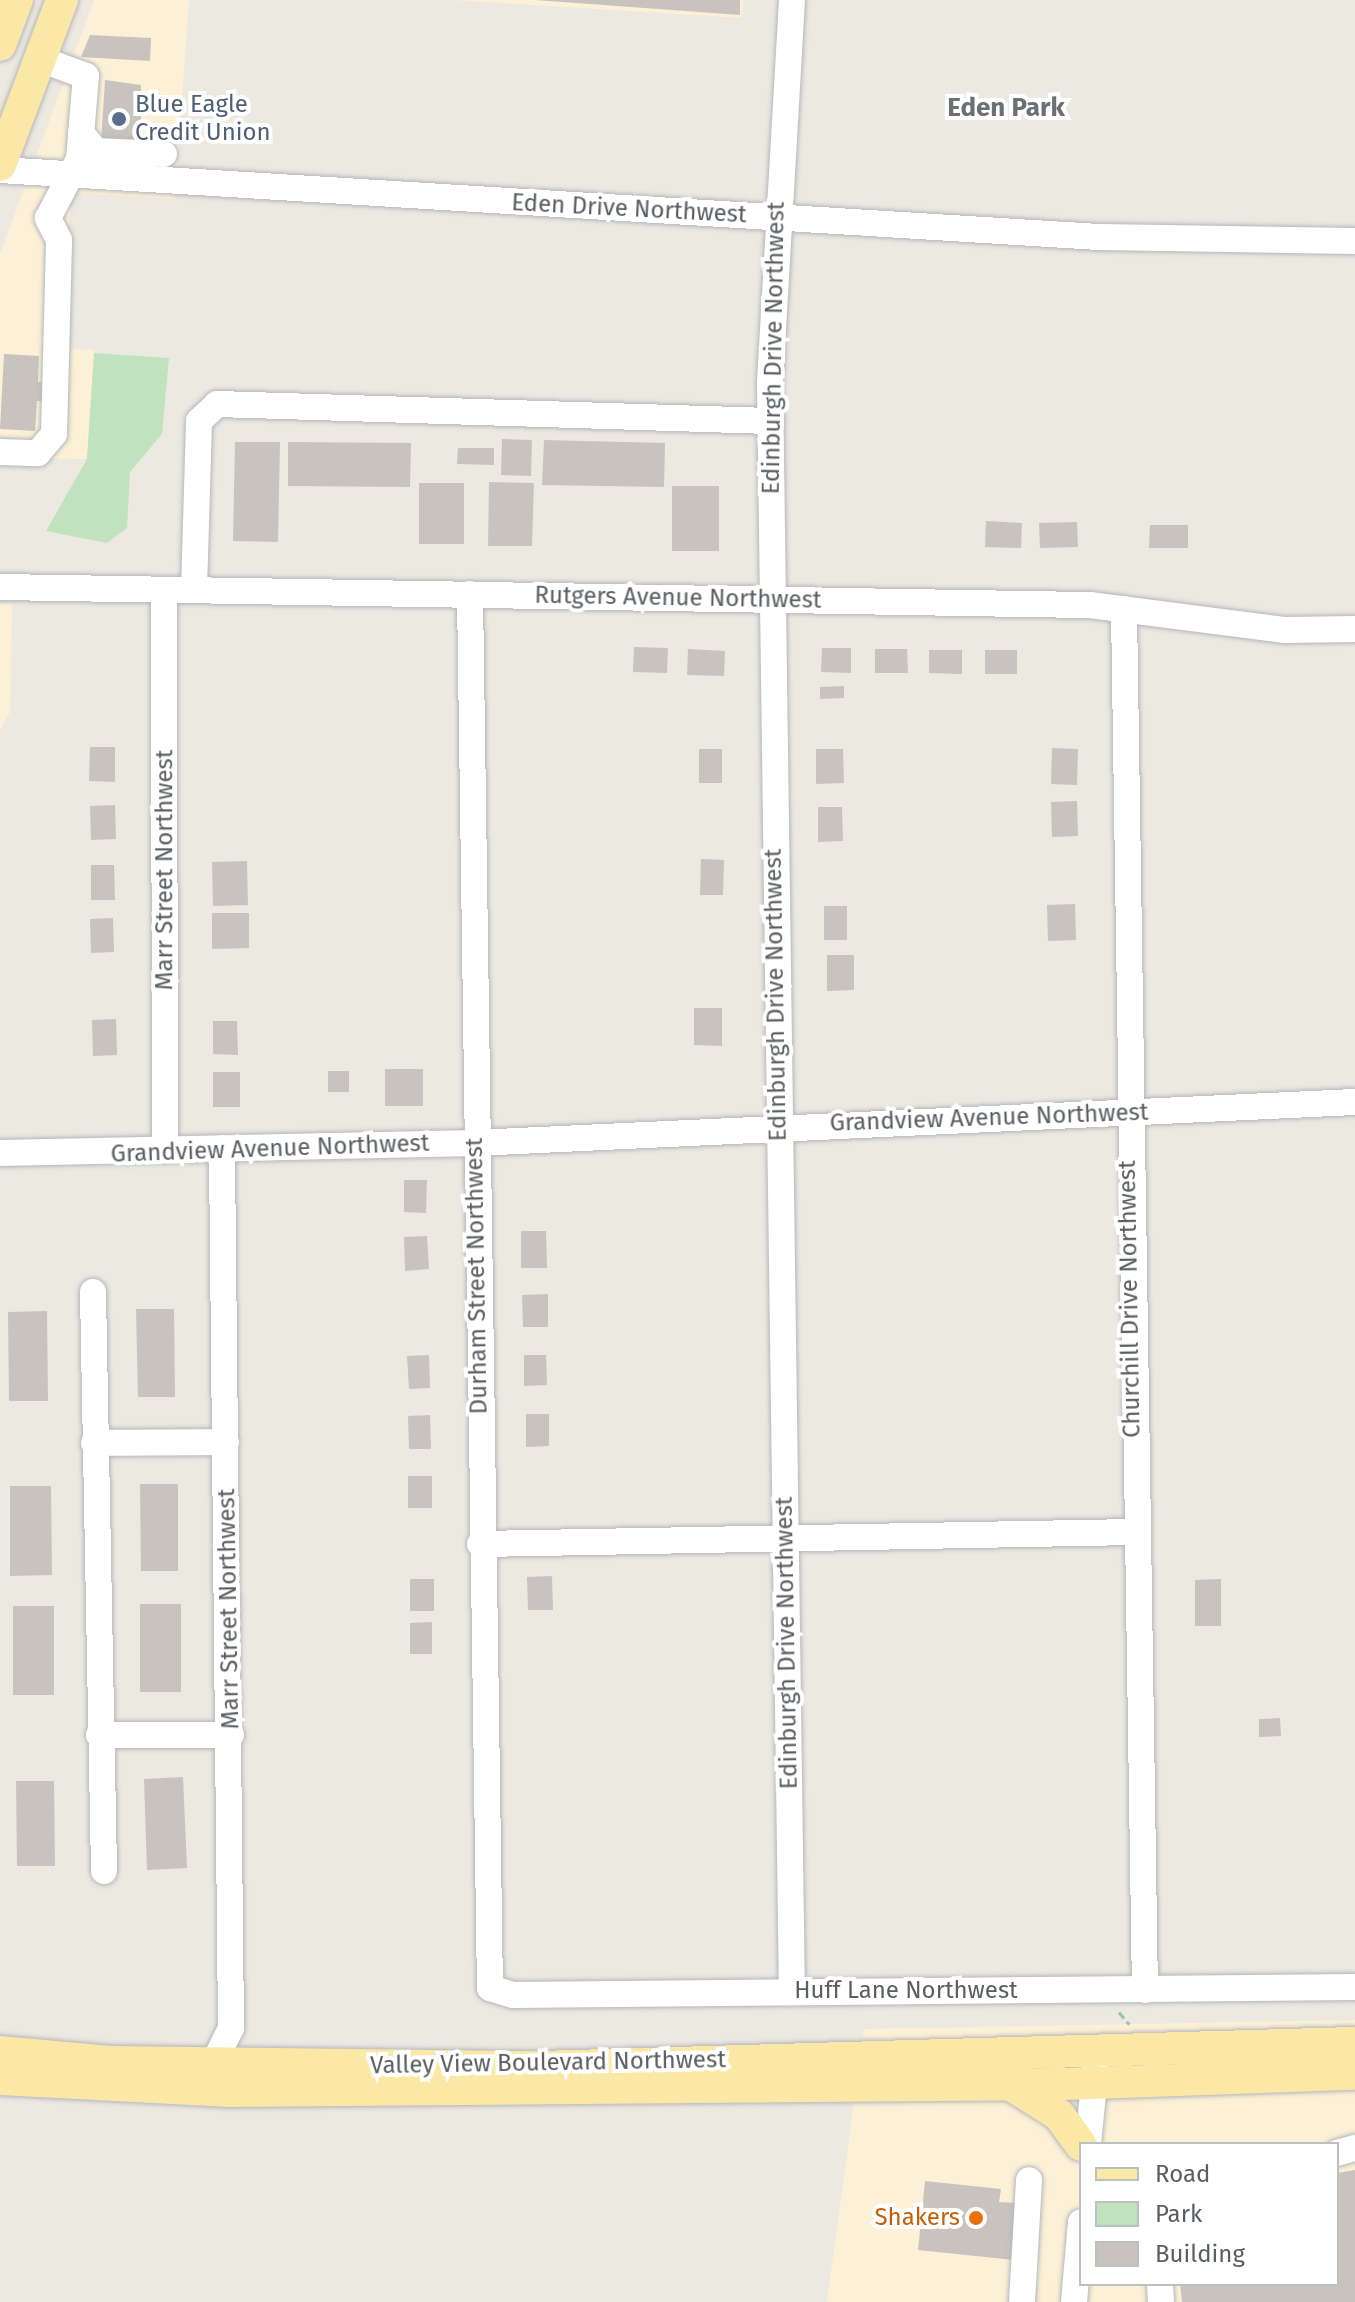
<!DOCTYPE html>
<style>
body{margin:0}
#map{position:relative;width:1355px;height:2302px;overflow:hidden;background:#ece9e1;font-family:"Fira Sans",sans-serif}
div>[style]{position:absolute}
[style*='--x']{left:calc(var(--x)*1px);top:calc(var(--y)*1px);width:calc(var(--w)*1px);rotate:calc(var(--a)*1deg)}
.commercial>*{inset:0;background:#fcf1d6}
.green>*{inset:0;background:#c0e3be}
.building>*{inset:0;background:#c8c3be}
.path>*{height:3px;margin-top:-1.5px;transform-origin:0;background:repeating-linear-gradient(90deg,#98c4a1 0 8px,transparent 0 12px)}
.roads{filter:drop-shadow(0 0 2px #b4b7bb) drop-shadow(0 0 2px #b4b7bb)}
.minor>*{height:26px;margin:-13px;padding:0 13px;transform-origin:13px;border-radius:13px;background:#fff}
.major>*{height:32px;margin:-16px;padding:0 16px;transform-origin:16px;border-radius:16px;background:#fce8a6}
.dots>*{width:22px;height:22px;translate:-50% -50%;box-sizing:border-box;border:4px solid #fff;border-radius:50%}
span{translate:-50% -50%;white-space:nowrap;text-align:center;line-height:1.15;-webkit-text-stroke:8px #fff;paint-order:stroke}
.service-label{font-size:24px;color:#4e5e75}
.left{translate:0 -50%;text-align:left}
.street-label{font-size:24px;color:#5a5e61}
.food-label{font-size:24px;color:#c56008}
.right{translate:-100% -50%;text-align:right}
.neighbourhood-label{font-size:26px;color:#6b7073;font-weight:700}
.legend{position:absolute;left:1079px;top:2142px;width:260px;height:144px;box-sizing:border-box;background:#fff;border:2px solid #bdbfc0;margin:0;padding:10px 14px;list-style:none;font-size:24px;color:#5a5e61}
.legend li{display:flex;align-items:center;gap:16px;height:40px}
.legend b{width:40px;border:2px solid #bdbfc0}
</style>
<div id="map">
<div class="commercial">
<div style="clip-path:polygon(94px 0,189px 0,175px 199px,71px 193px,62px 348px,94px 350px,87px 459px,0 458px,0 254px)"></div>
<div style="clip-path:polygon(452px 0,743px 0,742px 18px)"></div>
<div style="clip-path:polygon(0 604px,12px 604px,10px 712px,0 730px)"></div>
<div style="clip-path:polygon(evenodd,1355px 2020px,1355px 2302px,827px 2302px,864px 2029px,1355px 2020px,1081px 2144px,1337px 2144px,1337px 2284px,1081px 2284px,1081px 2144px)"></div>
</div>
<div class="green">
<div style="clip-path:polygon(94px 353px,169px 358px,162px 434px,130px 472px,127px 528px,107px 543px,46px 531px,87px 459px)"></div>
</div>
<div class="building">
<div style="clip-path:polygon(535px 0,740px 0,740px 15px)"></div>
<div style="clip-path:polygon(90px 35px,151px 38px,150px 61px,81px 57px)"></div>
<div style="clip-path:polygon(105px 80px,141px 85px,141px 148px,101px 142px)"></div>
<div style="clip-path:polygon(4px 354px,39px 356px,38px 382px,56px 383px,55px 402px,37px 401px,35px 431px,0 429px)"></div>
<div style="clip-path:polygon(502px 439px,532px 440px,531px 476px,501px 475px)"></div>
<div style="clip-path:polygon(544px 440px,665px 443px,664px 487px,542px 485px)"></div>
<div style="clip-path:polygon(235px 442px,280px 442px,278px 542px,233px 541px)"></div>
<div style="clip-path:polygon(288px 442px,411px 443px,410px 487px,288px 486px)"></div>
<div style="clip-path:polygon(458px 448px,494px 448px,494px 465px,457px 464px)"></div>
<div style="clip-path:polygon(489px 482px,534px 483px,532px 546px,488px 546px)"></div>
<div style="clip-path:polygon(419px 483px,464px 483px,464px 544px,419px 544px)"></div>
<div style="clip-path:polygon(672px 486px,719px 486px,719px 551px,672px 551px)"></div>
<div style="clip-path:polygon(986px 521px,1022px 523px,1021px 548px,985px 547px)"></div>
<div style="clip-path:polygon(1077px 522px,1078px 547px,1040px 548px,1039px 523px)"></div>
<div style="clip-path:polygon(1150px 525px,1188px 525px,1188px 548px,1149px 548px)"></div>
<div style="clip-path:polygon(634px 647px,668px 648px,667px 673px,633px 672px)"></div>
<div style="clip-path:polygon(822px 648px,851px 648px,851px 673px,821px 672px)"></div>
<div style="clip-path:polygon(688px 649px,725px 651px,724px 676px,687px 675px)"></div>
<div style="clip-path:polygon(875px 649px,907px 649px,908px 673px,875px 673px)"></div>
<div style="clip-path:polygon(929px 650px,962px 650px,962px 674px,929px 673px)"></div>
<div style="clip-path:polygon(985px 650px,1017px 650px,1017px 674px,985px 674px)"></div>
<div style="clip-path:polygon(844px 686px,844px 698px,820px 699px,820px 687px)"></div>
<div style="clip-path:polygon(90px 747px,115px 747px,115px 782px,89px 781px)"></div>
<div style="clip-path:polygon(1052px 748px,1078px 749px,1077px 785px,1051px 784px)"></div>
<div style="clip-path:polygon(699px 749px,722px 749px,722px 783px,699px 783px)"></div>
<div style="clip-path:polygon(816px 749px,843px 749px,844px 783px,816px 784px)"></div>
<div style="clip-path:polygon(1077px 801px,1078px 836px,1052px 837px,1051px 802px)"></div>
<div style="clip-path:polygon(115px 805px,116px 839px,91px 840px,90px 806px)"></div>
<div style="clip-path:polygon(818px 807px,842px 807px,843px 841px,818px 842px)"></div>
<div style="clip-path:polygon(701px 859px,724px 860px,723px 895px,700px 895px)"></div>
<div style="clip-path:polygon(247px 861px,248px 905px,213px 906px,212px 862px)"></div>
<div style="clip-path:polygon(91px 865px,114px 865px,115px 900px,91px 900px)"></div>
<div style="clip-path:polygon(1075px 904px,1076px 940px,1048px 941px,1047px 905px)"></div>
<div style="clip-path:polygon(824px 906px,847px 906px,847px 940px,824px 940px)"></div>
<div style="clip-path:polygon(212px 913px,249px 913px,249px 948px,212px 949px)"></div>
<div style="clip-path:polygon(113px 918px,114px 952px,91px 953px,90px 919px)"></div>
<div style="clip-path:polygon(827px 955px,854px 955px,854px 990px,827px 991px)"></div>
<div style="clip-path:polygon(694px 1008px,722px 1008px,722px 1046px,694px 1045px)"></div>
<div style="clip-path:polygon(116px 1019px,117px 1055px,93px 1056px,92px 1020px)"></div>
<div style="clip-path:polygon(213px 1021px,237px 1021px,238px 1055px,213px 1054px)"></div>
<div style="clip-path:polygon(385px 1069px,423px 1069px,423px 1106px,385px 1106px)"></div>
<div style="clip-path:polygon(328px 1071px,349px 1071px,349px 1092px,328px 1092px)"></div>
<div style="clip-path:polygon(213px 1072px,240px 1072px,240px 1107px,213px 1107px)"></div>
<div style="clip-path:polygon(404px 1180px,427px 1180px,426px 1213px,404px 1212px)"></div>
<div style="clip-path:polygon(521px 1231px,546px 1231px,547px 1268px,521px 1268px)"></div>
<div style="clip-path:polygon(427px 1236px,429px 1269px,405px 1271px,404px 1237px)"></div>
<div style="clip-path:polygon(548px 1294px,548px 1327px,523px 1327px,522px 1295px)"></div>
<div style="clip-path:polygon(136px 1309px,174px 1309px,175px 1397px,138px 1397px)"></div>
<div style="clip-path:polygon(47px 1311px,48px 1401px,9px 1401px,8px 1312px)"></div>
<div style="clip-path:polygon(429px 1355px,430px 1388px,409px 1389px,407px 1356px)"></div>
<div style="clip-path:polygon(524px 1355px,546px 1355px,547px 1385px,524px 1386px)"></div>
<div style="clip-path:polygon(526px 1414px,549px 1414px,549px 1446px,526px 1447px)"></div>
<div style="clip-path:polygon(430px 1415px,431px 1449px,409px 1449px,408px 1416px)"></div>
<div style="clip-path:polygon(408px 1476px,432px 1476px,432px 1508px,408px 1508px)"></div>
<div style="clip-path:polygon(140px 1484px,178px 1484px,178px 1571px,141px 1571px)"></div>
<div style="clip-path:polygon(10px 1486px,51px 1486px,52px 1575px,10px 1576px)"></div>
<div style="clip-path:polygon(552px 1576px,553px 1610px,528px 1610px,527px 1577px)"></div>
<div style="clip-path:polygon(410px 1579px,434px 1579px,434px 1611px,410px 1611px)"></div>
<div style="clip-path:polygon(1221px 1579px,1221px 1626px,1195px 1626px,1195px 1580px)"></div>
<div style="clip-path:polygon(140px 1604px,181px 1604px,181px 1692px,140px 1692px)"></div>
<div style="clip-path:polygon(13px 1606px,54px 1606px,54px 1695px,13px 1695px)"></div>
<div style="clip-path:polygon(432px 1622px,432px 1654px,410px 1654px,410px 1623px)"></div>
<div style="clip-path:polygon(1280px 1718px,1281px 1736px,1259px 1737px,1259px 1719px)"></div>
<div style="clip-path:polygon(183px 1777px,187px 1868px,147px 1870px,144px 1779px)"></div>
<div style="clip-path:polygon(16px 1781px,54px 1781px,55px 1866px,17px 1866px)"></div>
<div style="clip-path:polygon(1355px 2170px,1355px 2302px,1182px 2302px,1180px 2284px,1337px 2284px,1337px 2173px)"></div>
<div style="clip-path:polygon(925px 2181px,1001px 2189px,999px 2202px,1019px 2203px,1014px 2260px,918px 2250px)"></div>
</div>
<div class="path">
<div style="--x:1119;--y:2012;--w:16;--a:50"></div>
</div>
<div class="roads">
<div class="minor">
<div style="--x:792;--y:0;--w:384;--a:93.3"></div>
<div style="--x:770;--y:383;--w:1609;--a:89.22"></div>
<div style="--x:81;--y:133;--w:23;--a:50"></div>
<div style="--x:96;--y:151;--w:68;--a:2.5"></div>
<div style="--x:0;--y:170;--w:1101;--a:3.49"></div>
<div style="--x:1099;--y:237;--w:256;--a:0.9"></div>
<div style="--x:0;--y:452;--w:38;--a:2"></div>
<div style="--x:38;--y:453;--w:25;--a:-50"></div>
<div style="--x:54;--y:434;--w:194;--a:-88.5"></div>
<div style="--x:59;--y:240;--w:25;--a:-117"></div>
<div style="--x:48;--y:218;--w:67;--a:-62.3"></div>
<div style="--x:79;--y:159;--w:83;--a:-85.2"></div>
<div style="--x:86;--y:76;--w:49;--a:-159.7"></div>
<div style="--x:0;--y:587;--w:1090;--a:0.95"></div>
<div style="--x:1090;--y:605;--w:197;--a:7.3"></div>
<div style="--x:1285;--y:630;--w:70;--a:-0.8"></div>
<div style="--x:164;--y:590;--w:560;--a:89.9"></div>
<div style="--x:194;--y:590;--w:169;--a:-88.3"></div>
<div style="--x:199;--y:421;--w:25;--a:-43"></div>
<div style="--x:217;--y:404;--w:554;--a:1.76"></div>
<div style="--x:470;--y:594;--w:1394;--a:89.18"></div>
<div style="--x:490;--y:1988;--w:24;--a:17"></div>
<div style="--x:513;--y:1995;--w:842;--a:-0.54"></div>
<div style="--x:1124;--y:609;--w:1381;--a:89.13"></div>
<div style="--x:0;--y:1153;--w:475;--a:-1.2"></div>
<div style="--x:475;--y:1143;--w:881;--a:-2.67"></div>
<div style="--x:93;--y:1292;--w:579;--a:88.91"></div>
<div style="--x:94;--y:1443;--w:132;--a:-0.4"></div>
<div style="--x:480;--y:1544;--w:653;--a:-1.05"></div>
<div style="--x:99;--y:1735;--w:132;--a:0"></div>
<div style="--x:213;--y:2064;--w:40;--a:-63.4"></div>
<div style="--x:231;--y:2028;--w:880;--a:-90.59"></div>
<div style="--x:1088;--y:2144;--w:80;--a:-84.3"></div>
<div style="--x:1337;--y:2153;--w:19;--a:-16"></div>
<div style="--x:1160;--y:2284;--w:18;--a:87"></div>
<div style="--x:1022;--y:2302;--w:122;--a:-86.7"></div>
<div style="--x:1074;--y:2302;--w:80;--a:-85"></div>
</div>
<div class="major">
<div style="--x:0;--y:45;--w:48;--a:-69.3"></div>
<div style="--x:0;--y:165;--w:176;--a:-69.4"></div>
<div style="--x:0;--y:2052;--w:111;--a:5.1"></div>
<div style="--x:111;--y:2062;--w:429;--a:0.7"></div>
<div style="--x:540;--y:2067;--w:815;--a:-1.69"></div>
<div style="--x:0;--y:2079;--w:230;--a:3"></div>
<div style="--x:230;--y:2091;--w:833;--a:-0.48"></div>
<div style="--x:1063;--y:2084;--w:292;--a:-2"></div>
<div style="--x:1011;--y:2085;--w:57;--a:32"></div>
<div style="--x:1059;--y:2115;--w:37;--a:54"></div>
</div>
</div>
<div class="dots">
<div style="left:119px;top:119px;background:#5c6f8a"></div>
<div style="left:976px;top:2218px;background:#e8710a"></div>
</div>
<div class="service-label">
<span class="left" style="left:135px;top:119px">Blue Eagle<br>Credit Union</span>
</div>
<div class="street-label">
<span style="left:629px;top:209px;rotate:3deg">Eden Drive Northwest</span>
<span style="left:774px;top:348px;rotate:-89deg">Edinburgh Drive Northwest</span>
<span style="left:678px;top:598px;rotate:1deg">Rutgers Avenue Northwest</span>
<span style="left:165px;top:870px;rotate:-90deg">Marr Street Northwest</span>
<span style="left:776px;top:995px;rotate:-91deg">Edinburgh Drive Northwest</span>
<span style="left:989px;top:1118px;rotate:-2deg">Grandview Avenue Northwest</span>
<span style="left:270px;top:1149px;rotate:-2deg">Grandview Avenue Northwest</span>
<span style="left:477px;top:1276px;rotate:-91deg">Durham Street Northwest</span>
<span style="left:1130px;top:1299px;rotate:-91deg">Churchill Drive Northwest</span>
<span style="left:229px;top:1609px;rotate:-91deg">Marr Street Northwest</span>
<span style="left:787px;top:1643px;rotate:-91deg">Edinburgh Drive Northwest</span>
<span style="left:906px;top:1991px">Huff Lane Northwest</span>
<span style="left:548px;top:2063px;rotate:-1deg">Valley View Boulevard Northwest</span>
</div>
<div class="food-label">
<span class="right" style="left:960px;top:2218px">Shakers</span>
</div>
<div class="neighbourhood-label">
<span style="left:1006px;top:108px">Eden Park</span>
</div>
<ul class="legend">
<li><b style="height:10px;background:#fce8a6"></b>Road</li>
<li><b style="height:22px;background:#c0e3be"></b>Park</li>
<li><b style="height:22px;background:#c8c3be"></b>Building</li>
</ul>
</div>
